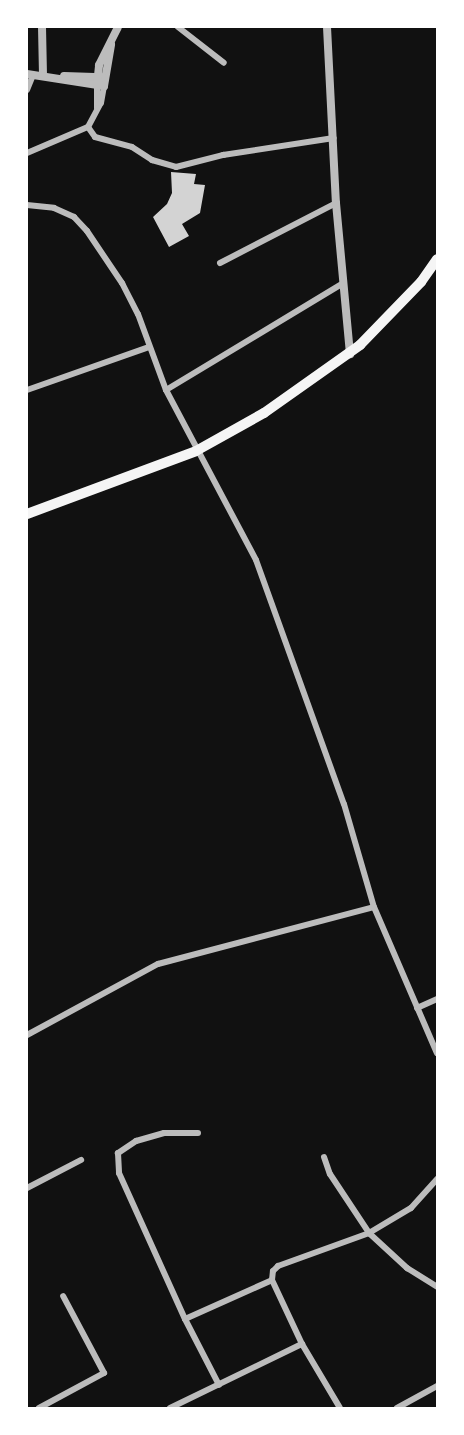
<!DOCTYPE html>
<style>
body{margin:0}
#map{position:relative;width:464px;height:1435px;overflow:hidden;background:#111;font-family:"Varela Round",sans-serif}
div>[style]{position:absolute}
[style*='--x']{left:calc(var(--x)*1px);top:calc(var(--y)*1px);width:calc(var(--w)*1px);rotate:calc(var(--a)*1deg)}
.building>*{inset:0;background:#d3d3d3}
.minor>*{height:6px;margin:-3px;padding:0 3px;transform-origin:3px;border-radius:3px;background:#bcbcbc}
.tertiary>*{height:8px;margin:-4px;padding:0 4px;transform-origin:4px;border-radius:4px;background:#bcbcbc}
.trunk>*{height:10px;margin:-5px;padding:0 5px;transform-origin:5px;border-radius:5px;background:#f5f5f5}
span{translate:-50% -50%;white-space:nowrap;text-align:center;line-height:1.15;-webkit-text-stroke:4.5px #fff;paint-order:stroke}
.frame{position:absolute;inset:0;border:28px solid #fff;pointer-events:none}
</style>
<div id="map">
<div class="building">
<div style="clip-path:polygon(171px 172px,196px 174px,194px 184px,205px 185px,200px 213px,182px 224px,189px 236px,169px 247px,153px 217px,167px 204px,172px 193px)"></div>
</div>
<div class="minor">
<div style="--x:178;--y:27;--w:58;--a:38"></div>
<div style="--x:27;--y:90;--w:16;--a:-68"></div>
<div style="--x:97;--y:108;--w:23;--a:-90"></div>
<div style="--x:88;--y:127;--w:12;--a:55"></div>
<div style="--x:95;--y:137;--w:38;--a:15"></div>
<div style="--x:132;--y:147;--w:24;--a:33"></div>
<div style="--x:152;--y:160;--w:25;--a:16"></div>
<div style="--x:176;--y:167;--w:49;--a:-14.3"></div>
<div style="--x:223;--y:155;--w:112;--a:-8.7"></div>
<div style="--x:27;--y:153;--w:66;--a:-23.1"></div>
<div style="--x:88;--y:127;--w:27;--a:-62"></div>
<div style="--x:101;--y:103;--w:17;--a:-80"></div>
<div style="--x:27;--y:205;--w:27;--a:6"></div>
<div style="--x:54;--y:208;--w:22;--a:24"></div>
<div style="--x:74;--y:217;--w:19;--a:47"></div>
<div style="--x:87;--y:231;--w:63;--a:56.1"></div>
<div style="--x:122;--y:283;--w:35;--a:63"></div>
<div style="--x:138;--y:314;--w:81;--a:69.8"></div>
<div style="--x:166;--y:390;--w:192;--a:62.1"></div>
<div style="--x:256;--y:560;--w:259;--a:70.2"></div>
<div style="--x:344;--y:804;--w:107;--a:73.8"></div>
<div style="--x:374;--y:907;--w:159;--a:66.7"></div>
<div style="--x:220;--y:263;--w:131;--a:-27.3"></div>
<div style="--x:27;--y:390;--w:129;--a:-19.4"></div>
<div style="--x:166;--y:390;--w:205;--a:-31.1"></div>
<div style="--x:417;--y:1008;--w:22;--a:-24"></div>
<div style="--x:27;--y:1035;--w:149;--a:-28.5"></div>
<div style="--x:158;--y:964;--w:223;--a:-14.8"></div>
<div style="--x:198;--y:1133;--w:34;--a:180"></div>
<div style="--x:164;--y:1133;--w:29;--a:164"></div>
<div style="--x:136;--y:1141;--w:22;--a:146"></div>
<div style="--x:118;--y:1153;--w:20;--a:87"></div>
<div style="--x:119;--y:1173;--w:160;--a:65.7"></div>
<div style="--x:185;--y:1319;--w:74;--a:62.7"></div>
<div style="--x:324;--y:1157;--w:18;--a:71"></div>
<div style="--x:330;--y:1174;--w:71;--a:56.5"></div>
<div style="--x:369;--y:1233;--w:52;--a:42.6"></div>
<div style="--x:407;--y:1268;--w:36;--a:32"></div>
<div style="--x:27;--y:1188;--w:61;--a:-27.4"></div>
<div style="--x:185;--y:1319;--w:95;--a:-24.1"></div>
<div style="--x:302;--y:1344;--w:74;--a:59.3"></div>
<div style="--x:39;--y:1408;--w:74;--a:-28.3"></div>
<div style="--x:104;--y:1373;--w:87;--a:-118"></div>
<div style="--x:170;--y:1408;--w:147;--a:-25.9"></div>
<div style="--x:302;--y:1344;--w:71;--a:-115.1"></div>
<div style="--x:272;--y:1280;--w:9;--a:-84"></div>
<div style="--x:273;--y:1271;--w:7;--a:-45"></div>
<div style="--x:278;--y:1266;--w:97;--a:-19.9"></div>
<div style="--x:369;--y:1233;--w:49;--a:-30.8"></div>
<div style="--x:411;--y:1208;--w:39;--a:-48"></div>
<div style="--x:397;--y:1408;--w:46;--a:-28.8"></div>
</div>
<div class="tertiary">
<div style="--x:42;--y:27;--w:49;--a:88.8"></div>
<div style="--x:327;--y:27;--w:176;--a:87.1"></div>
<div style="--x:336;--y:203;--w:152;--a:84.7"></div>
<div style="--x:27;--y:74;--w:78;--a:8.9"></div>
<div style="--x:104;--y:86;--w:42;--a:-80.3"></div>
<div style="--x:64;--y:76;--w:38;--a:2"></div>
<div style="--x:97;--y:85;--w:20;--a:-84"></div>
<div style="--x:99;--y:65;--w:42;--a:-63.4"></div>
</div>
<div class="trunk">
<div style="--x:27;--y:514;--w:180;--a:-20.4"></div>
<div style="--x:196;--y:451;--w:78;--a:-29.2"></div>
<div style="--x:264;--y:413;--w:118;--a:-35.3"></div>
<div style="--x:360;--y:345;--w:88;--a:-45.9"></div>
<div style="--x:421;--y:282;--w:28;--a:-55"></div>
</div>
<div class="frame"></div>
</div>
